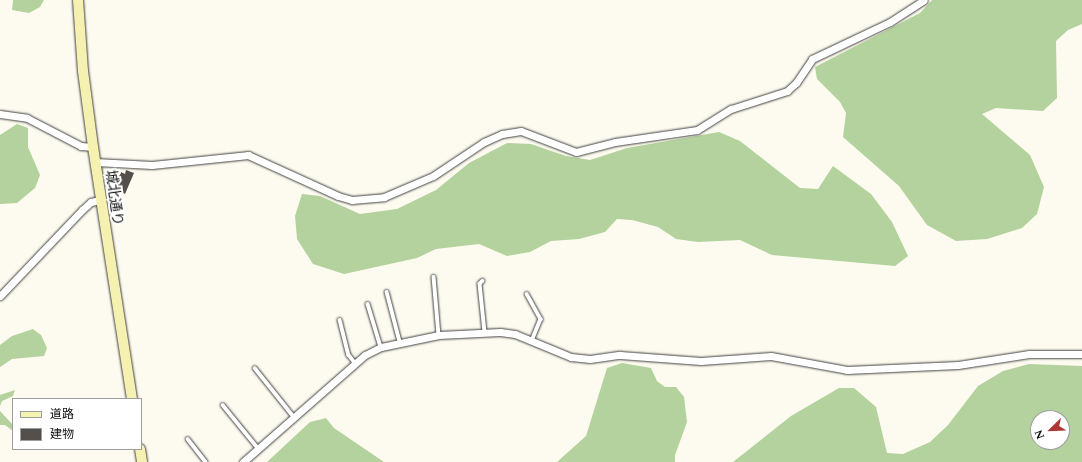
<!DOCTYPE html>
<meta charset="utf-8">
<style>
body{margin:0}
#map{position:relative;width:1082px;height:462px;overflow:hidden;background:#fdfbef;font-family:Spectral,"Noto Sans JP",serif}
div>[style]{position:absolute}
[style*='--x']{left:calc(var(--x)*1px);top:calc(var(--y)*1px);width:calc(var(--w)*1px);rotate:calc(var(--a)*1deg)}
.forest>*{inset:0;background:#b3d29d}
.building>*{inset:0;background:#544f4a}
.roads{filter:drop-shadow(0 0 1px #404040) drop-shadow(0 0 1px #404040)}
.lane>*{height:3.5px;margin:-1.75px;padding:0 1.75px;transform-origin:1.75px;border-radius:1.75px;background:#fff}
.street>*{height:7px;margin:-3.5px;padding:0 3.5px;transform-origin:3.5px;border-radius:3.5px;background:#fff}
.secondary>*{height:10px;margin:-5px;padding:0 5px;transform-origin:5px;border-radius:5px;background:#f5f1b1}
span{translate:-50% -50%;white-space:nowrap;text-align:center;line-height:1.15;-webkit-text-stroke:4px #fff;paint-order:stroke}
.street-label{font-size:14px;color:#0d0d0d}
.legend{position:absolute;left:12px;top:398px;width:130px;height:52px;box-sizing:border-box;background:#fff;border:1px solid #9e9e9e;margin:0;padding:5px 7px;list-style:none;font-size:12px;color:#0d0d0d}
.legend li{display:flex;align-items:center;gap:8px;height:20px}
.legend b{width:20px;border:1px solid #9e9e9e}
.north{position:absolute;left:1030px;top:410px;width:40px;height:40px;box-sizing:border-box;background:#fff;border:1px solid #9e9e9e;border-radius:50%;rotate:247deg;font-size:11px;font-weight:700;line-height:16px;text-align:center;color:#0d0d0d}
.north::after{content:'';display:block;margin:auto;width:14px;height:18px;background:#ac3635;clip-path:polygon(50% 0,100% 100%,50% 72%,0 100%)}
</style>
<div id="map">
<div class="forest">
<div style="clip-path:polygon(13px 0,44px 0,40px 7px,29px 13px,12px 10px)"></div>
<div style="clip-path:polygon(932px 0,1082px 0,1082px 24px,1068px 30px,1056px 41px,1057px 98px,1043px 111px,996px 108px,982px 114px,1030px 155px,1044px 187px,1037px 214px,1022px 228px,987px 239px,956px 241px,927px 225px,899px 186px,843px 137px,846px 113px,840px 102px,817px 79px,815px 67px,920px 13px)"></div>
<div style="clip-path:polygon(17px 124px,28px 128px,28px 147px,40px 175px,35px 188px,17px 203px,0 204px,0 135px)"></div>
<div style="clip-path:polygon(719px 132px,740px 141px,800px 188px,818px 189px,833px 166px,871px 194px,892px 222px,908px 256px,895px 266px,772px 255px,740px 240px,698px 242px,676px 239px,658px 227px,632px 220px,617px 219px,605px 232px,579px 239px,551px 241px,530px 252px,507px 256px,479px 244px,436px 249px,417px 258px,344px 274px,313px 264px,297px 239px,295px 216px,302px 194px,320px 196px,360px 214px,397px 209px,436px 190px,469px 163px,507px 143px,531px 144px,566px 156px,590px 160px,627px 148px)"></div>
<div style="clip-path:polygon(33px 329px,41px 335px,47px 348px,44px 356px,12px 359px,0 367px,0 345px,12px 336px)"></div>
<div style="clip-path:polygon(622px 363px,651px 368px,657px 381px,665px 387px,676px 387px,684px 397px,687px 422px,675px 455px,675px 462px,557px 462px,586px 436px,607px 368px)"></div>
<div style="clip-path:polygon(evenodd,1029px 364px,1082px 366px,1082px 462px,733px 462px,791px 416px,839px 388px,854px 388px,876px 407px,887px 453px,903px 454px,930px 442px,948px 425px,978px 386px,1003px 371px,1029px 364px,1038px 418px,1062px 418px,1062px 442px,1038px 442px,1038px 418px)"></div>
<div style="clip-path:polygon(15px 390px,13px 396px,2px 401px,0 406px,0 395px)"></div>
<div style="clip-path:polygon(0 411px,13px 425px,13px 431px,5px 425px,0 425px)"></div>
<div style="clip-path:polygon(326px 418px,334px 428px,384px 462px,267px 462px,310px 422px)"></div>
</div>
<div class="building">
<div style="clip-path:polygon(126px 170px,134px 173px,125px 194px,114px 188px,121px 172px,125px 174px)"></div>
</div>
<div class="roads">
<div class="lane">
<div style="--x:434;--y:277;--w:58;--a:85.1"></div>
<div style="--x:483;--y:281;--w:4;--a:135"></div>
<div style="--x:480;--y:284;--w:48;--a:84.1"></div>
<div style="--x:387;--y:292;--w:52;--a:75.4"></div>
<div style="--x:527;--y:294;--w:29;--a:61"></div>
<div style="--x:541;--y:319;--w:24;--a:112"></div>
<div style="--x:368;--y:304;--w:45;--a:73.2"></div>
<div style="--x:340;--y:320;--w:36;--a:76"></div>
<div style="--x:349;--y:355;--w:10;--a:53"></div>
<div style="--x:255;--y:368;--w:63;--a:51.5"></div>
<div style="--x:223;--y:405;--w:55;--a:50.9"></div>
<div style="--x:188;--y:439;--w:29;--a:52"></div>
</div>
<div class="street">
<div style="--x:0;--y:114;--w:27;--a:8"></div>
<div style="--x:27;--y:118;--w:61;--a:27.4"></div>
<div style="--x:81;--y:146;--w:12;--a:5"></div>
<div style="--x:95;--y:162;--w:57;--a:3"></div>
<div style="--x:152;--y:165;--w:97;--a:-5.9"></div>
<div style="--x:248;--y:155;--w:99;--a:24.5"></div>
<div style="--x:338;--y:196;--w:15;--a:16"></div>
<div style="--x:352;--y:200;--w:32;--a:-5"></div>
<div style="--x:384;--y:197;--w:53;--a:-23.2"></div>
<div style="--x:433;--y:176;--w:61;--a:-33.7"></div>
<div style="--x:484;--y:142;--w:20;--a:-24"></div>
<div style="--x:502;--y:134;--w:19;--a:-9"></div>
<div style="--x:521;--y:131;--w:59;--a:20.9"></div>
<div style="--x:576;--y:152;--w:40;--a:-14.4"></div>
<div style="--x:615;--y:142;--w:83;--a:-8.3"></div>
<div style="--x:697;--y:130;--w:40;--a:-32"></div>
<div style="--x:731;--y:109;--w:59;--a:-17.8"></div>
<div style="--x:787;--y:91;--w:12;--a:-42"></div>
<div style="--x:796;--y:83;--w:29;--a:-56"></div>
<div style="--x:812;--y:59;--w:86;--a:-25.4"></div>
<div style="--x:890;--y:22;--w:40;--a:-32.9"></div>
<div style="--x:0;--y:296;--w:119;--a:-46.4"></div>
<div style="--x:82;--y:210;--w:12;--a:-42"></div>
<div style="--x:91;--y:202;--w:9;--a:-13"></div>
<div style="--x:243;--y:462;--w:162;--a:-41.3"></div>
<div style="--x:365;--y:355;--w:18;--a:-27"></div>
<div style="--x:381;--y:347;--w:59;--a:-11.7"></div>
<div style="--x:439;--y:335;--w:61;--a:-2.8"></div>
<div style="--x:500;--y:332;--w:15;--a:8"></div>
<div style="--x:515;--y:334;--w:61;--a:22.3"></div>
<div style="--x:571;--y:357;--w:19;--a:6"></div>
<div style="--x:590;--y:359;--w:30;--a:-8"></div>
<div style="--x:620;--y:355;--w:81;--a:4.2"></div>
<div style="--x:701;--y:361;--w:70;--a:-4.1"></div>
<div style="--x:771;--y:356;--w:77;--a:10.4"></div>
<div style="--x:847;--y:370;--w:111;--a:-2.6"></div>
<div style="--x:958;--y:365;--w:72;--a:-8.8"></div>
<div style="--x:1029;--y:354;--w:53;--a:0"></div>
</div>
<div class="secondary">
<div style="--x:78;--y:0;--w:71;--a:86"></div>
<div style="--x:83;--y:71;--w:77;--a:82.5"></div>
<div style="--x:93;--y:147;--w:255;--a:81.2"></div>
<div style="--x:140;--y:449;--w:13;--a:81"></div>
</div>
</div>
<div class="street-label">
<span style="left:114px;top:198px;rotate:82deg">城北通り</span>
</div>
<ul class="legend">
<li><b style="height:5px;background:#f5f1b1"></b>道路</li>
<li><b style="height:11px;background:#544f4a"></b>建物</li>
</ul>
<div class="north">N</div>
</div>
